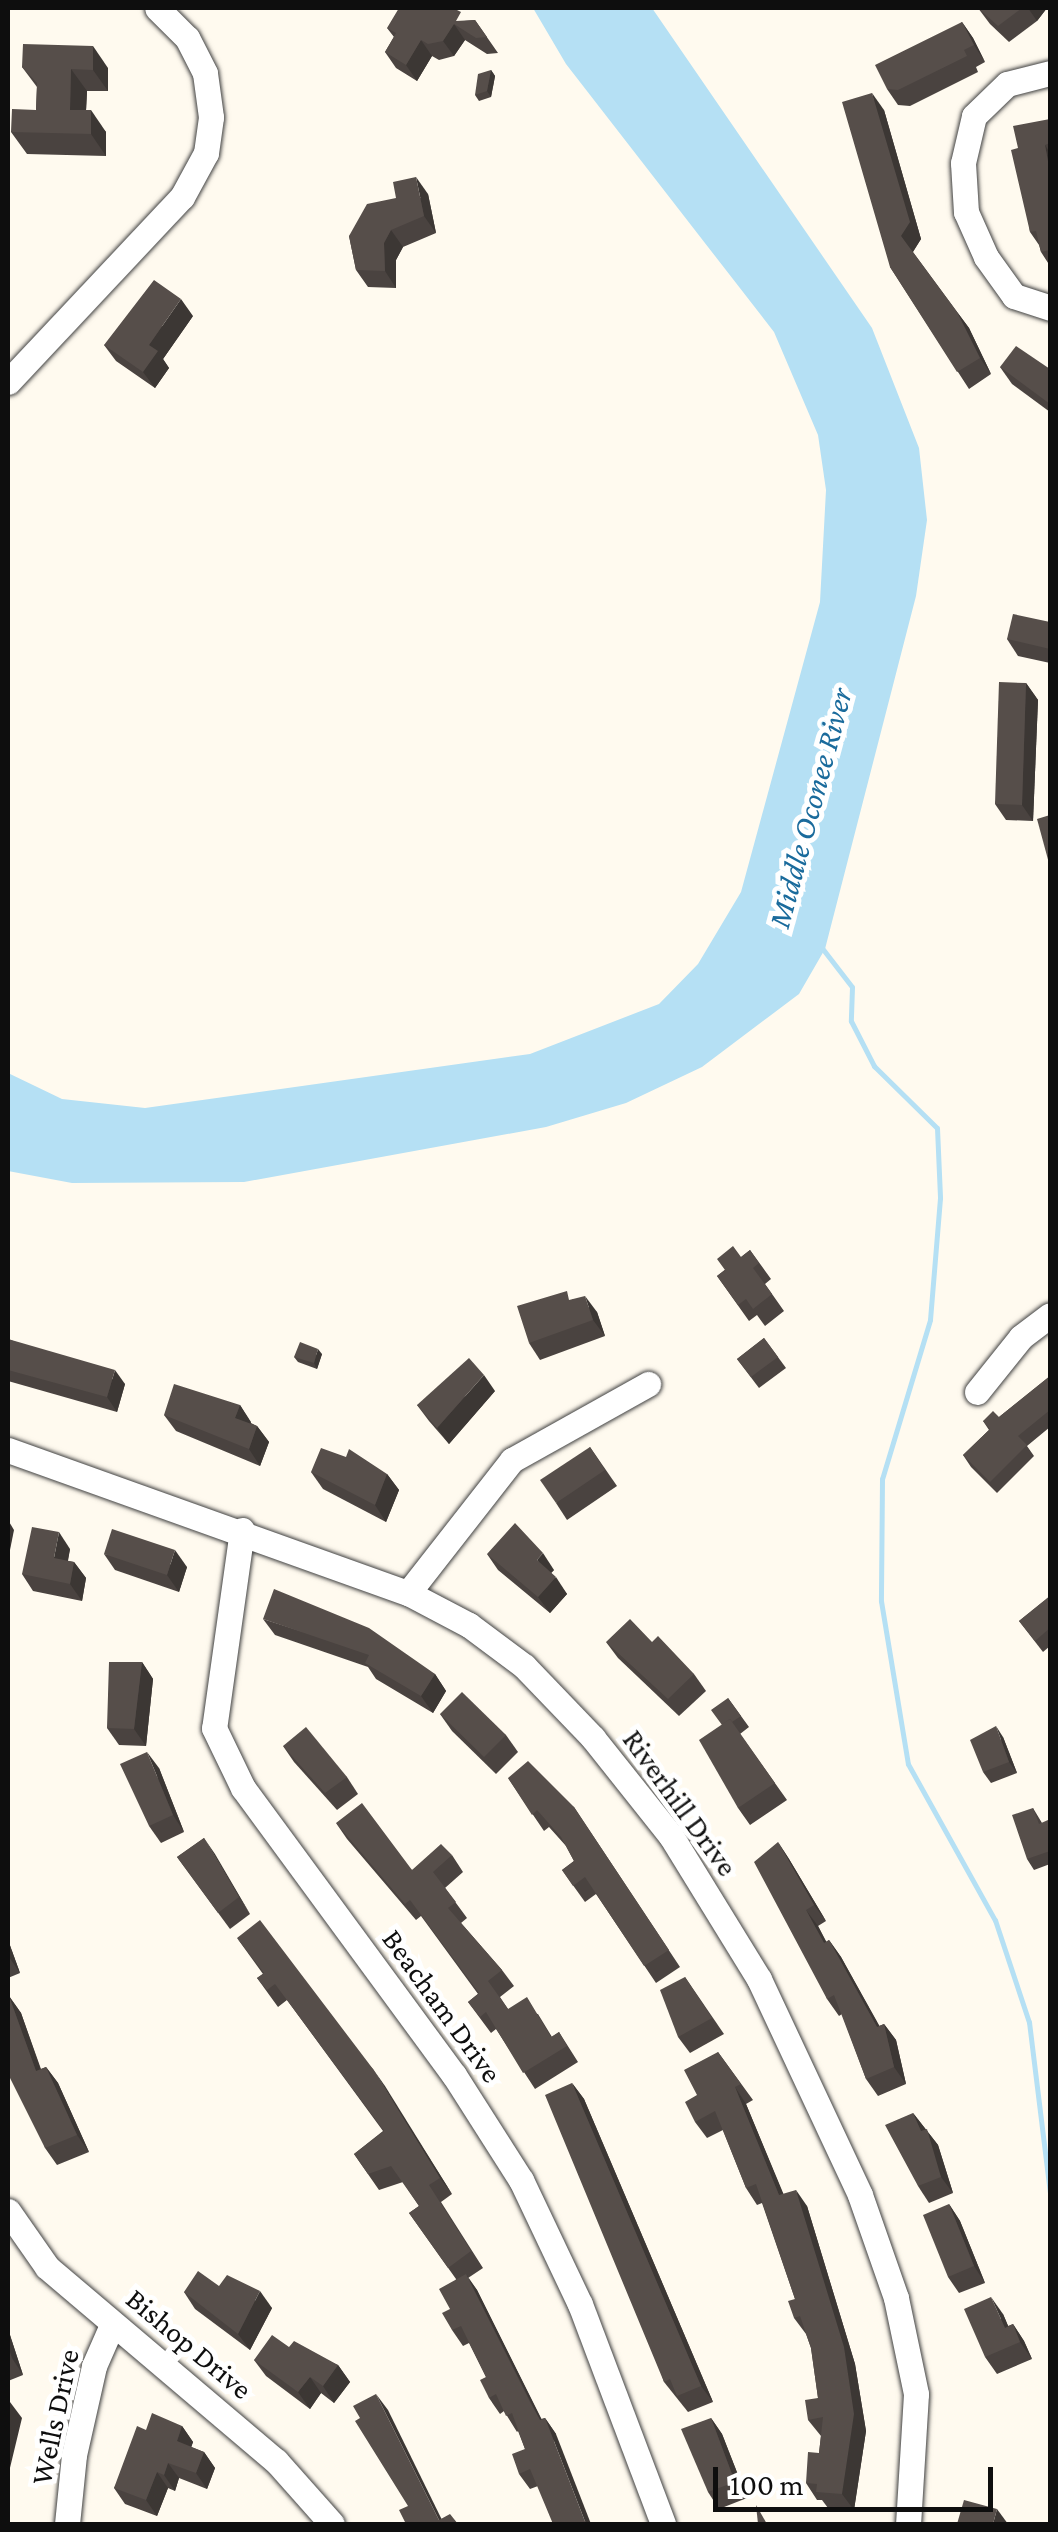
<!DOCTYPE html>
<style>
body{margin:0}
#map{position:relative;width:1058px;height:2532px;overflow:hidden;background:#fffaef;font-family:"Crimson Pro",serif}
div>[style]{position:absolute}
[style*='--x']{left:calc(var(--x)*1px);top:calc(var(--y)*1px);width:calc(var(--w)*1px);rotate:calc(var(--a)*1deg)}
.water>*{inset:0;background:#b5e0f4}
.stream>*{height:5px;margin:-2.5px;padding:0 2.5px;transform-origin:2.5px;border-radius:2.5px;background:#b5e0f4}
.roads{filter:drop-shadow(0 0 2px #414141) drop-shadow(0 0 2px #414141)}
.minor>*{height:25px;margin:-12.5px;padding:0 12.5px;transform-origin:12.5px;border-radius:12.5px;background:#fff}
.wall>*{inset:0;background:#4a4340}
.shaded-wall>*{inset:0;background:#3c3734}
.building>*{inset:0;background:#564e4a}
span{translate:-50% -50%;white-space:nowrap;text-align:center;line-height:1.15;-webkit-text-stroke:10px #fff;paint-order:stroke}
.street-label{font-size:30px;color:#0e0e0e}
.water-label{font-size:32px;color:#1a6b9c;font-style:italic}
.frame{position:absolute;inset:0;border:10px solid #0e0e0e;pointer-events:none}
.scale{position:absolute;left:713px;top:2467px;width:280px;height:45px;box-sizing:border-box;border:5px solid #0e0e0e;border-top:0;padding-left:12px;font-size:30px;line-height:35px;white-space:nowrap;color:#0e0e0e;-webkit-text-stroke:8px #fff;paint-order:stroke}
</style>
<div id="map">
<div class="water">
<div style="clip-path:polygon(533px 8px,652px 8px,872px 328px,919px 448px,927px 520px,916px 596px,825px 949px,799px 994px,702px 1067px,626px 1103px,546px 1127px,244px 1182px,72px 1183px,8px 1171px,8px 1073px,62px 1099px,145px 1108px,530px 1054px,659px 1004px,698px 964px,741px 892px,820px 602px,826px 490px,818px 435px,774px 332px,566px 64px)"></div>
</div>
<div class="stream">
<div style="--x:822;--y:948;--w:49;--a:52.4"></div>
<div style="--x:852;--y:987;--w:34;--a:92"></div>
<div style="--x:851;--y:1021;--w:51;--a:62.9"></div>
<div style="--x:874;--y:1066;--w:88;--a:44.5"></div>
<div style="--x:937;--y:1128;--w:70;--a:87.5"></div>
<div style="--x:940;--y:1198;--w:122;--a:94.7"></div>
<div style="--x:930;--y:1320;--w:166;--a:106.8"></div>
<div style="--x:882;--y:1479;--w:122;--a:90.5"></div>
<div style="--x:881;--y:1601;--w:165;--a:80.6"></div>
<div style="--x:908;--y:1764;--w:179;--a:60.9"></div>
<div style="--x:995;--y:1920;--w:108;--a:71.6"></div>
<div style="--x:1029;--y:2022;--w:172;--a:83"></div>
</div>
<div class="roads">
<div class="minor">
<div style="--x:1050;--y:73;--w:44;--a:165.7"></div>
<div style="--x:1007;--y:84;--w:46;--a:135.9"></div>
<div style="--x:974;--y:116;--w:48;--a:103.2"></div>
<div style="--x:963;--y:163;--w:49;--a:86.5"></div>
<div style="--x:966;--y:212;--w:49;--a:66"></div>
<div style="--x:986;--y:257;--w:48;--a:54.3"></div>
<div style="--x:1014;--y:296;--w:38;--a:18"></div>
<div style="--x:8;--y:382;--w:254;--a:-46.8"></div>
<div style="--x:182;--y:197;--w:50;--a:-61.4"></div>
<div style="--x:206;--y:153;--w:36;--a:-82"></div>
<div style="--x:211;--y:117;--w:44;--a:-97.8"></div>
<div style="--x:205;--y:73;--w:39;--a:-117"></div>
<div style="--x:187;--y:38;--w:42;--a:-135"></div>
<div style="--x:977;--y:1392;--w:70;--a:-51.3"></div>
<div style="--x:1021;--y:1337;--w:36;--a:-37"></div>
<div style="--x:8;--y:1450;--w:425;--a:19.7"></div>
<div style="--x:408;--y:1593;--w:69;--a:27.7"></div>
<div style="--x:469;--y:1625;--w:69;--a:36.7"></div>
<div style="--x:524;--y:1666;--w:100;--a:46.2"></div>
<div style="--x:593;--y:1738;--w:125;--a:51.5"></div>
<div style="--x:671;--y:1836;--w:168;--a:58.4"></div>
<div style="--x:759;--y:1979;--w:238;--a:64.9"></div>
<div style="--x:860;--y:2195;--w:109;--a:70.7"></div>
<div style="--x:896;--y:2298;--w:98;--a:78.2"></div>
<div style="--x:916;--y:2394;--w:130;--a:93.5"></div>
<div style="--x:242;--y:1530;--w:200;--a:98"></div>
<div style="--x:214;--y:1728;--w:67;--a:64.2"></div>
<div style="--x:243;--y:1788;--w:356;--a:53.7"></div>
<div style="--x:454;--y:2075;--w:125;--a:57.5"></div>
<div style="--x:521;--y:2180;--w:137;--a:64.6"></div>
<div style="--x:580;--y:2304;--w:235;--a:69.3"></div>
<div style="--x:408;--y:1593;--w:169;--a:-52"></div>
<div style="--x:512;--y:1460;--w:156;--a:-29.2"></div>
<div style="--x:8;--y:2211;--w:68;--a:55.1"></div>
<div style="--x:47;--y:2267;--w:300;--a:40.3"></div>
<div style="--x:276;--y:2461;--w:84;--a:48.4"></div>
<div style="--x:67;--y:2524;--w:69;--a:-84.2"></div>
<div style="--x:74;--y:2455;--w:91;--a:-77.3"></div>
<div style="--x:94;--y:2366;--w:45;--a:-66.3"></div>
</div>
</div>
<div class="wall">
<div style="clip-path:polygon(978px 8px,1047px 8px,1037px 21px,1009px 42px,990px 24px)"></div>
<div style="clip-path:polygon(475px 20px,498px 53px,487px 54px,465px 40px,454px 56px,439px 60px,432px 56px,417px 81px,396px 68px,385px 52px,394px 37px,387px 28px)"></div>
<div style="clip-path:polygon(962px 22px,973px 38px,985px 62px,976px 67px,978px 72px,910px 106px,898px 105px,887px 89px)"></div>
<div style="clip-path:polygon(22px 67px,108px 68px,108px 91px,87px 91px,86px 110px,106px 132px,106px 156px,27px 154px,11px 132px,36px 110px,37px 87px)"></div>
<div style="clip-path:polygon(491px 70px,495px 76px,491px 97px,479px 101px,475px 95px)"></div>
<div style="clip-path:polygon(884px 110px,921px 239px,913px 252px,969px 328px,991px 374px,969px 389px,890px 267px)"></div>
<div style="clip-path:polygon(1050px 119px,1050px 266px,1041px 252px,1039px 245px,1030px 232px,1018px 148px)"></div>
<div style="clip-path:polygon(428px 194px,436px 233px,403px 247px,396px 260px,396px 288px,368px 287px,356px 270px,349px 236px)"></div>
<div style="clip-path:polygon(193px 316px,163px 359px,169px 368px,155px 388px,116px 361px,104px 345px)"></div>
<div style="clip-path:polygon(1000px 367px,1050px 369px,1050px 412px,1012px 384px)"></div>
<div style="clip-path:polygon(1050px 622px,1050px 663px,1018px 656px,1007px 639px)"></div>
<div style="clip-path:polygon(1026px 683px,1038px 700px,1033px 821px,1006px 820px,995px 804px)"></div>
<div style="clip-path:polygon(750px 1250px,771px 1279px,765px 1284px,784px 1311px,765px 1326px,757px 1315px,749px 1321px,717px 1276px)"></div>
<div style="clip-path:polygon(573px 1299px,597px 1312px,605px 1336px,540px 1360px,529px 1343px)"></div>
<div style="clip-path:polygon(764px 1338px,786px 1368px,759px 1388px,737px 1359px)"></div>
<div style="clip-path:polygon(8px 1339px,125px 1384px,117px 1412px,8px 1381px)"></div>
<div style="clip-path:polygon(322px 1354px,317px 1369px,298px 1362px,294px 1357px)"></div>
<div style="clip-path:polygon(1050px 1376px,1050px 1427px,1027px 1446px,1034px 1456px,997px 1493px,971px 1467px,963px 1455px,989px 1430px,983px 1421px,999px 1417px)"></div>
<div style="clip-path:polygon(495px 1391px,449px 1444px,429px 1421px,417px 1405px)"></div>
<div style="clip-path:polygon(240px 1405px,251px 1423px,257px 1426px,269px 1442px,260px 1466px,176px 1431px,164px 1415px)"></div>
<div style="clip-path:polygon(590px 1447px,617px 1486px,567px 1520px,556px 1503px)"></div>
<div style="clip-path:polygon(311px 1472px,387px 1474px,399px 1490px,386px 1522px,323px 1489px)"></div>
<div style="clip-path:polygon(70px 1549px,68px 1561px,74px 1562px,86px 1578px,82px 1601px,33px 1591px,22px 1574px)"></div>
<div style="clip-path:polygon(104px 1554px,187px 1567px,179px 1592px,115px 1570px)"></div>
<div style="clip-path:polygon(487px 1554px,554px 1570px,551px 1573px,567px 1594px,550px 1613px,498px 1570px)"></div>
<div style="clip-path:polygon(1050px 1596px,1050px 1646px,1043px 1652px,1019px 1621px)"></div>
<div style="clip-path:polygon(263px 1619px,435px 1674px,446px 1691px,433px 1713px,376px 1679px,368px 1667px,275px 1635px)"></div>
<div style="clip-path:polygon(606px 1642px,694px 1674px,706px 1691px,679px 1716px,618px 1658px)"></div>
<div style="clip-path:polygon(142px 1662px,153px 1679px,146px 1746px,119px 1745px,107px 1728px)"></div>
<div style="clip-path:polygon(728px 1698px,749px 1727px,740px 1734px,787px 1800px,750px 1825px,738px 1808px,722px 1725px)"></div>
<div style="clip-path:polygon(440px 1714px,506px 1735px,518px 1752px,496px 1774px,452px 1731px)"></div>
<div style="clip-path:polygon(1003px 1737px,1017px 1773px,991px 1783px,983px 1772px)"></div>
<div style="clip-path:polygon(283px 1746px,347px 1777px,358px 1794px,337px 1810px,294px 1762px)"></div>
<div style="clip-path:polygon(159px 1768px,184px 1832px,161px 1843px,149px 1826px)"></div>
<div style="clip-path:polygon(508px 1778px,574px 1807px,680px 1967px,656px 1983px,596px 1894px,585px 1902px,562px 1870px,574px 1861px,566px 1846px,549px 1827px,544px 1831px)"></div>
<div style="clip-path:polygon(1033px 1808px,1042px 1823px,1050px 1824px,1050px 1864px,1034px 1870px,1027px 1859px)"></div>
<div style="clip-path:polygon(336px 1823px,412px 1870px,452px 1855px,463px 1872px,445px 1888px,467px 1918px,461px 1923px,502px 1970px,514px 1986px,500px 1997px,508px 2009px,538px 2014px,552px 2037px,559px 2032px,578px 2062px,535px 2089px,496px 2029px,491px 2033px,468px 2002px,478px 1994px,421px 1916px,416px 1920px,347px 1839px)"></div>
<div style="clip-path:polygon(204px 1838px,250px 1914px,230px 1929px,177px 1857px)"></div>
<div style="clip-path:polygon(778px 1842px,789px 1859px,826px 1921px,818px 1926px,826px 1942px,829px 1940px,841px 1957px,879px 2026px,884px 2024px,896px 2040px,906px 2084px,878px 2096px,866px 2079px,842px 2014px,839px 2016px,827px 1999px)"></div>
<div style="clip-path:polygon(237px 1938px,373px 2069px,452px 2194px,441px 2202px,483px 2268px,468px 2278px,477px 2290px,541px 2419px,545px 2418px,556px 2434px,538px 2486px,530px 2489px,519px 2474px,525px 2449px,518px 2431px,517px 2432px,504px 2411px,500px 2414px,489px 2398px,486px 2377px,469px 2343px,463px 2346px,452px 2330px,450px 2309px,456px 2279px,409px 2213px,419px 2206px,403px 2182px,379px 2190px,354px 2154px,383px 2131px,287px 2000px,278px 2007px,257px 1978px,263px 1974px)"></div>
<div style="clip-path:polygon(8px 1940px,20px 1973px,8px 1978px)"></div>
<div style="clip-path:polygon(685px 1977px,724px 2034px,690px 2053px,678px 2037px)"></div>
<div style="clip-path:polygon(9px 1996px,21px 2013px,41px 2069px,46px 2067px,58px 2083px,89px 2152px,57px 2165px,45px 2148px)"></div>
<div style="clip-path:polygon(718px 2052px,753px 2100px,746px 2104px,783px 2194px,807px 2206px,855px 2364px,866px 2431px,854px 2510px,828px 2508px,822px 2500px,817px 2500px,806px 2483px,819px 2453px,821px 2436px,808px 2420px,818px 2398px,811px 2348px,806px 2334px,794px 2318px,795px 2299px,762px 2203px,757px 2205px,746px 2188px,723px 2130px,707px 2138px,695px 2122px,697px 2095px)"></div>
<div style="clip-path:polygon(572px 2083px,584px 2099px,713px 2402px,688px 2412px,664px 2382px)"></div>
<div style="clip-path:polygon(913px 2113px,938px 2145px,953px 2193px,929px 2203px,918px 2186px)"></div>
<div style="clip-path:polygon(949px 2204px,960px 2221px,985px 2283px,959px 2293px,948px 2277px)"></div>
<div style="clip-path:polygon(219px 2286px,272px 2308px,250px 2350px,195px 2309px,184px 2292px)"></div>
<div style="clip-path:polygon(1003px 2314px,1008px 2326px,1013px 2324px,1024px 2341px,1032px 2359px,997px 2374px,985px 2357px)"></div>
<div style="clip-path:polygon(8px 2329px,23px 2375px,8px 2381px)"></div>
<div style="clip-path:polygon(289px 2347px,338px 2365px,350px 2382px,334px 2403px,321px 2393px,310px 2409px,266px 2376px,254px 2360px)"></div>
<div style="clip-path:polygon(711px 2418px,722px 2434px,747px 2498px,719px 2509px,708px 2492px)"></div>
<div style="clip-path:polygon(182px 2426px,193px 2442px,191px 2447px,204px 2452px,215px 2468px,207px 2489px,179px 2478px,175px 2491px,168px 2488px,157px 2516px,125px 2504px,114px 2488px,146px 2430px)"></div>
</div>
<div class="shaded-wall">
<div style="clip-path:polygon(1028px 8px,1047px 8px,1037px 21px)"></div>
<div style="clip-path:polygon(962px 22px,973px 38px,985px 62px,974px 45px)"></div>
<div style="clip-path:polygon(454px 24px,465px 40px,454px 56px,443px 41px)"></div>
<div style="clip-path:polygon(421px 40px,432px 56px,417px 81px,406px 65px)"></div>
<div style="clip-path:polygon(93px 46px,108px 68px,108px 91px,93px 70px)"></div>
<div style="clip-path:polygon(71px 69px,87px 91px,85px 132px,70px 110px)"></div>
<div style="clip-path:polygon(491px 70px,495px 76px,491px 97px,487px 91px)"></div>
<div style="clip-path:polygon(872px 93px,884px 110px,921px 239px,912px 253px,901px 236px)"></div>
<div style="clip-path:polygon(91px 110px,106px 132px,106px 156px,91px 134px)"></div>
<div style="clip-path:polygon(1045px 145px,1050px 153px,1050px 172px)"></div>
<div style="clip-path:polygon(416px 177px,428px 194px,436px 233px,424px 216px)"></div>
<div style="clip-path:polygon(391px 230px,403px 247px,396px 260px,396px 288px,385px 271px,384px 243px)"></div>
<div style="clip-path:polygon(181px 299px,193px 316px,163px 359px,169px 368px,155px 388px,143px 372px,149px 345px)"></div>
<div style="clip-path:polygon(957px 312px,969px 328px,991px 374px,980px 358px)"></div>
<div style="clip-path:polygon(1026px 683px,1038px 700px,1033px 821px,1022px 805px)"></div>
<div style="clip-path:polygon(585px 1296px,597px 1312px,605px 1336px,593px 1320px)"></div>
<div style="clip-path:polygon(318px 1349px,322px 1354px,317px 1369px,314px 1363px)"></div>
<div style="clip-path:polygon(115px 1370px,125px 1384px,117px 1412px,107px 1397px)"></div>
<div style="clip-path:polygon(484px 1375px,495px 1391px,449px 1444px,437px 1428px)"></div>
<div style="clip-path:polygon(240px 1405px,251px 1422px,247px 1434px,235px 1418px)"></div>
<div style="clip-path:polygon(257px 1426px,269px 1442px,260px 1466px,249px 1449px)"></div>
<div style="clip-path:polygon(387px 1474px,399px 1490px,386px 1522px,375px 1505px)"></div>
<div style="clip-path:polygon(8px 1520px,14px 1530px,9px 1555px,8px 1553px)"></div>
<div style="clip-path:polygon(59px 1532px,70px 1549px,65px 1574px,54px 1558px)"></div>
<div style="clip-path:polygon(175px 1550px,187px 1567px,179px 1592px,167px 1575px)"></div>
<div style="clip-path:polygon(543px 1553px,554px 1570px,548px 1576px,537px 1560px)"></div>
<div style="clip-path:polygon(74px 1562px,86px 1578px,82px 1601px,70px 1584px)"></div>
<div style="clip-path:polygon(556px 1577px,567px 1594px,550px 1613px,538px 1597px)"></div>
<div style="clip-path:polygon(142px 1662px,153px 1679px,146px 1746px,134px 1729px)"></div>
<div style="clip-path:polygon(435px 1674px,446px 1691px,433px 1713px,421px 1696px)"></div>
<div style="clip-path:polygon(996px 1726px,1003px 1737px,1017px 1773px,1009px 1762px)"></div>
<div style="clip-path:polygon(147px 1752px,159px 1768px,184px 1832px,173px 1815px)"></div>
<div style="clip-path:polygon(204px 1838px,215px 1854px,250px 1914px,239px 1897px)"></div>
<div style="clip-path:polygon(778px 1842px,789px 1859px,826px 1921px,814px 1905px)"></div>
<div style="clip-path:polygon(806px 1910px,818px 1926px,836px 1960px,824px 1943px)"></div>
<div style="clip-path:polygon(8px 1940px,20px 1973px,9px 1957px)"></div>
<div style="clip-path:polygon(829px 1940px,841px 1957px,889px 2043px,877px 2027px)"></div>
<div style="clip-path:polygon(9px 1996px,21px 2013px,47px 2088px,36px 2071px)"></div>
<div style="clip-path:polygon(884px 2024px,896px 2040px,906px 2084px,894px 2067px)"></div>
<div style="clip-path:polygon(46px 2067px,58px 2083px,89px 2152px,77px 2135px)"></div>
<div style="clip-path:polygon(373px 2069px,385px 2086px,452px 2194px,440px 2178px)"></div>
<div style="clip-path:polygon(572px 2083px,584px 2099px,713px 2402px,701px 2386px)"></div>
<div style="clip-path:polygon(735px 2087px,746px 2104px,791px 2212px,779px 2195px)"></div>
<div style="clip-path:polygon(913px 2113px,938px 2145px,953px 2193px,941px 2177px)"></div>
<div style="clip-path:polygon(796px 2190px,807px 2206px,855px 2364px,866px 2431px,854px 2510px,842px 2494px)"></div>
<div style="clip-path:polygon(949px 2204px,960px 2221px,985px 2283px,974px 2266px)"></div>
<div style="clip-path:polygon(466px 2274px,477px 2290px,550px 2436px,540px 2420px)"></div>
<div style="clip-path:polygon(260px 2291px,272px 2308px,250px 2350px,238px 2334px)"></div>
<div style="clip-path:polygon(991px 2297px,1003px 2314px,1016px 2344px,1005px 2328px)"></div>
<div style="clip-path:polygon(1013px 2324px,1024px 2341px,1032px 2359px,1020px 2342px)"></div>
<div style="clip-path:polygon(8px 2329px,23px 2375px,12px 2358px,8px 2346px)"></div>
<div style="clip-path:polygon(338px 2365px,350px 2382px,334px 2403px,323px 2386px)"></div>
<div style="clip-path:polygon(310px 2377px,321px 2393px,310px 2409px,298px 2392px)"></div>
<div style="clip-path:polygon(376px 2394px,388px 2410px,444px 2524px,439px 2520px)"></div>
<div style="clip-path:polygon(10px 2402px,22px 2418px,9px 2472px,8px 2490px,8px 2414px)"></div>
<div style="clip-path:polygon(545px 2418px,556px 2434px,591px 2524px,586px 2524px)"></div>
<div style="clip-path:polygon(711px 2418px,722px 2434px,747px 2498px,735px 2482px)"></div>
<div style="clip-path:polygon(182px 2426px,193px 2442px,188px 2457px,177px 2441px)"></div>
<div style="clip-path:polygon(204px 2452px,215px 2468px,207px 2489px,196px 2473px)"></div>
<div style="clip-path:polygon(168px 2463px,179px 2478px,175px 2491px,164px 2475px)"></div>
<div style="clip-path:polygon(157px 2472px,168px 2488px,157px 2516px,146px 2500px)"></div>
<div style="clip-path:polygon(997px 2509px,1008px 2524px,993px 2524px)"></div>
</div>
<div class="building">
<div style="clip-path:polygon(399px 8px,453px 8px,461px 12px,456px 21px,475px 20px,487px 37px,476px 38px,454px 24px,443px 41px,428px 44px,421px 40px,406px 65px,385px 52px,396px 33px,387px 28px)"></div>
<div style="clip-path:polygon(978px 8px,1022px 8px,998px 26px)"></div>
<div style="clip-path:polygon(962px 22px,974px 45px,964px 50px,967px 56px,898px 90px,887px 89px,875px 65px)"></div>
<div style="clip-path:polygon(23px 44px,93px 46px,93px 70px,71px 69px,70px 110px,91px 110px,91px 134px,11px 132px,12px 109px,36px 110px,37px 83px,22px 67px)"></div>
<div style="clip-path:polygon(491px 70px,487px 91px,475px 95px,478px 74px)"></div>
<div style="clip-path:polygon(872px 93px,910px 222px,901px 236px,957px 312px,980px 358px,957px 372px,890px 267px,842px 102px)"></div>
<div style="clip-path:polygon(1050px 119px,1050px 143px,1045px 145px,1050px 172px,1050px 250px,1041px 252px,1036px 231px,1030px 232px,1011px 150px,1018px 148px,1013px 126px)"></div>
<div style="clip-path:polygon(416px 177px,424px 216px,391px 230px,384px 243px,385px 271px,356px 270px,349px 236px,367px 204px,396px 198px,393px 182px)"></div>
<div style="clip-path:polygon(154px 280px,181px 299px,149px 345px,158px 351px,143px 372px,104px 345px)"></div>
<div style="clip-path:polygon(1016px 346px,1050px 369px,1050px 404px,1000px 367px)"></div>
<div style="clip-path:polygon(1013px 614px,1050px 622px,1050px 649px,1007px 639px)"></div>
<div style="clip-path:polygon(999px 682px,1026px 683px,1022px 805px,995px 804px)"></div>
<div style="clip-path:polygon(1050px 815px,1050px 867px,1037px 819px)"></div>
<div style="clip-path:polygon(733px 1246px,741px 1257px,750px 1250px,759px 1263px,753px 1268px,772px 1294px,753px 1309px,746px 1299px,738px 1305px,717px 1276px,725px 1270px,717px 1259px)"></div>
<div style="clip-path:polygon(567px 1291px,569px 1300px,585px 1296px,593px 1320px,529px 1343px,517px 1306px)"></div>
<div style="clip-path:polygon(764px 1338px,778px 1357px,751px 1377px,737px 1359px)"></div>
<div style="clip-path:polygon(8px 1339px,115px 1370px,107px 1397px,8px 1370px)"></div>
<div style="clip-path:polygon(300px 1342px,318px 1349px,314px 1363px,294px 1357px)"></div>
<div style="clip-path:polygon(469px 1358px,484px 1375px,437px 1428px,417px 1405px)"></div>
<div style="clip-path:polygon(1050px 1376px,1050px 1410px,1018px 1436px,1027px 1445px,990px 1482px,963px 1455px,990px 1429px,983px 1421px,993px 1411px,999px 1417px)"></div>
<div style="clip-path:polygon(174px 1384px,240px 1405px,235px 1418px,257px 1426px,249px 1449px,164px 1415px)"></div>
<div style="clip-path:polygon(590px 1447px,605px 1470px,556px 1503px,540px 1480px)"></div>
<div style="clip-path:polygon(321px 1448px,346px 1457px,349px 1449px,387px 1474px,375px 1505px,311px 1472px)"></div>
<div style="clip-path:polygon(515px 1523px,543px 1553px,537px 1560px,556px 1577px,538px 1597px,487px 1554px)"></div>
<div style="clip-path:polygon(32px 1527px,59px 1532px,54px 1558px,74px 1562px,70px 1584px,22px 1574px)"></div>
<div style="clip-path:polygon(112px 1529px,175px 1550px,167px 1575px,104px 1554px)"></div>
<div style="clip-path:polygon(274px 1589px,369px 1628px,435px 1674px,421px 1696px,365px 1663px,369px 1655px,263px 1619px)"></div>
<div style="clip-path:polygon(1050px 1596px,1050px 1628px,1035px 1641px,1019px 1621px)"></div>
<div style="clip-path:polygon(630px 1619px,652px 1642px,658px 1636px,694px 1674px,668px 1699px,606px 1642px)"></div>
<div style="clip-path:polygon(109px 1662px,142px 1662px,134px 1729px,107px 1728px)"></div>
<div style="clip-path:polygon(462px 1692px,506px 1735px,484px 1757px,440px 1714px)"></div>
<div style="clip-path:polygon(728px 1698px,741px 1716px,732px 1722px,730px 1719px,722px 1725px,711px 1710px)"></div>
<div style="clip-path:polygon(730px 1719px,775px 1783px,738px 1808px,699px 1740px)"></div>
<div style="clip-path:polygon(996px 1726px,1009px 1762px,983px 1772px,970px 1740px)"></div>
<div style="clip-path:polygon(306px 1727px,347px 1777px,325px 1793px,283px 1746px)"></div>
<div style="clip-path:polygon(147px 1752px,173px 1815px,149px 1826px,120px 1764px)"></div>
<div style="clip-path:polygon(528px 1761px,574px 1807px,669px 1950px,644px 1966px,585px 1877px,573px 1886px,562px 1870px,574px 1861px,561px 1837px,537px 1810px,532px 1815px,508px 1778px)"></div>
<div style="clip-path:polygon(362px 1803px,412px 1870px,441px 1844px,452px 1855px,433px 1872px,456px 1902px,448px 1908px,502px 1970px,488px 1981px,508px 2009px,527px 1997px,551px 2037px,559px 2032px,567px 2046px,523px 2073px,486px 2012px,480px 2017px,468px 2002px,479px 1993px,410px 1900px,405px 1904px,336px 1823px)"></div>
<div style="clip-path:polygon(1033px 1808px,1039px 1824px,1048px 1820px,1050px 1851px,1027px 1859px,1012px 1815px)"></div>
<div style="clip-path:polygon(204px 1838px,239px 1897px,218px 1913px,177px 1857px)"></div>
<div style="clip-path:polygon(778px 1842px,814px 1905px,806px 1910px,824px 1943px,829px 1940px,877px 2027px,884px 2024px,894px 2067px,866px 2079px,834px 1995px,827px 1999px,754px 1862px)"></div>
<div style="clip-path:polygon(260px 1920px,373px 2069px,440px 2178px,429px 2185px,471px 2251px,448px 2268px,409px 2213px,419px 2206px,391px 2166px,368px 2174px,354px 2154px,384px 2131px,275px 1984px,267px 1990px,257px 1978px,264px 1973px,237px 1938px)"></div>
<div style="clip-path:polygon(685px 1977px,712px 2018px,678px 2037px,660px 1990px)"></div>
<div style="clip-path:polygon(9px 1996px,36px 2071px,46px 2067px,77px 2135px,45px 2148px,8px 2074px,8px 1997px)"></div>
<div style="clip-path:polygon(718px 2052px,741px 2084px,735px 2087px,779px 2195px,796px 2190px,844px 2347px,854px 2414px,842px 2494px,816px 2492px,817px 2484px,806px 2483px,808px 2452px,819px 2453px,823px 2417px,808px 2420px,805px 2400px,818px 2398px,811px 2348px,800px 2316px,794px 2318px,788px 2301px,795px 2299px,756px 2184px,746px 2188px,715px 2111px,695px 2122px,685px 2102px,697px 2095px,684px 2070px)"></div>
<div style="clip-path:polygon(572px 2083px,701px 2386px,677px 2396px,670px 2379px,664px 2382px,545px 2095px)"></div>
<div style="clip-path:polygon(913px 2113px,921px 2131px,927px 2129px,941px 2177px,918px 2186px,885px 2125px)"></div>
<div style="clip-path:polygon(949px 2204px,974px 2266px,948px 2277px,923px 2215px)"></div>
<div style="clip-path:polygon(198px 2271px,219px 2286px,227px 2275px,260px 2291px,238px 2334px,184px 2292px)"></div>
<div style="clip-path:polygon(466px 2274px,530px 2402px,540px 2420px,545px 2418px,586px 2524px,553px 2524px,530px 2469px,519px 2474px,512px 2454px,525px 2449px,512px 2413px,506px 2416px,496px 2394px,489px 2398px,480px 2380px,486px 2377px,461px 2326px,452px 2330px,442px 2313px,450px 2309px,439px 2289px)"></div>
<div style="clip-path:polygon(991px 2297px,1005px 2328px,1013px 2324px,1020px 2342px,985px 2357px,964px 2309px)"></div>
<div style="clip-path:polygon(272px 2335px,289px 2347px,294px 2341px,338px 2365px,323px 2386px,310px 2377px,298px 2392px,254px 2360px)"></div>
<div style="clip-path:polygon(376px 2394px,439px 2520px,450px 2514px,458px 2524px,406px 2524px,399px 2510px,408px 2506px,355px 2421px,360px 2418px,353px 2406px)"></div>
<div style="clip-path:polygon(152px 2413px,182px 2426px,177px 2441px,204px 2452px,196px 2473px,168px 2463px,164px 2475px,157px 2472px,146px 2500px,114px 2488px,137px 2426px,146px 2430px)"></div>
<div style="clip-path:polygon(711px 2418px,735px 2482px,708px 2492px,681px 2429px)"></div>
<div style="clip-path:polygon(964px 2500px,997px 2509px,993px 2524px,957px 2524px)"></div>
<div style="clip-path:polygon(756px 2505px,767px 2524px,758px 2524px)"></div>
</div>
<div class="street-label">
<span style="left:680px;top:1803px;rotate:54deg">Riverhill Drive</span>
<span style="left:442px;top:2006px;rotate:54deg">Beacham Drive</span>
<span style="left:189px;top:2344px;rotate:40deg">Bishop Drive</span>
<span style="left:55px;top:2417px;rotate:-78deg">Wells Drive</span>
</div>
<div class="water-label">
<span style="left:810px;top:808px;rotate:-75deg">Middle Oconee River</span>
</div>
<div class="frame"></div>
<div class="scale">100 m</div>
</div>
